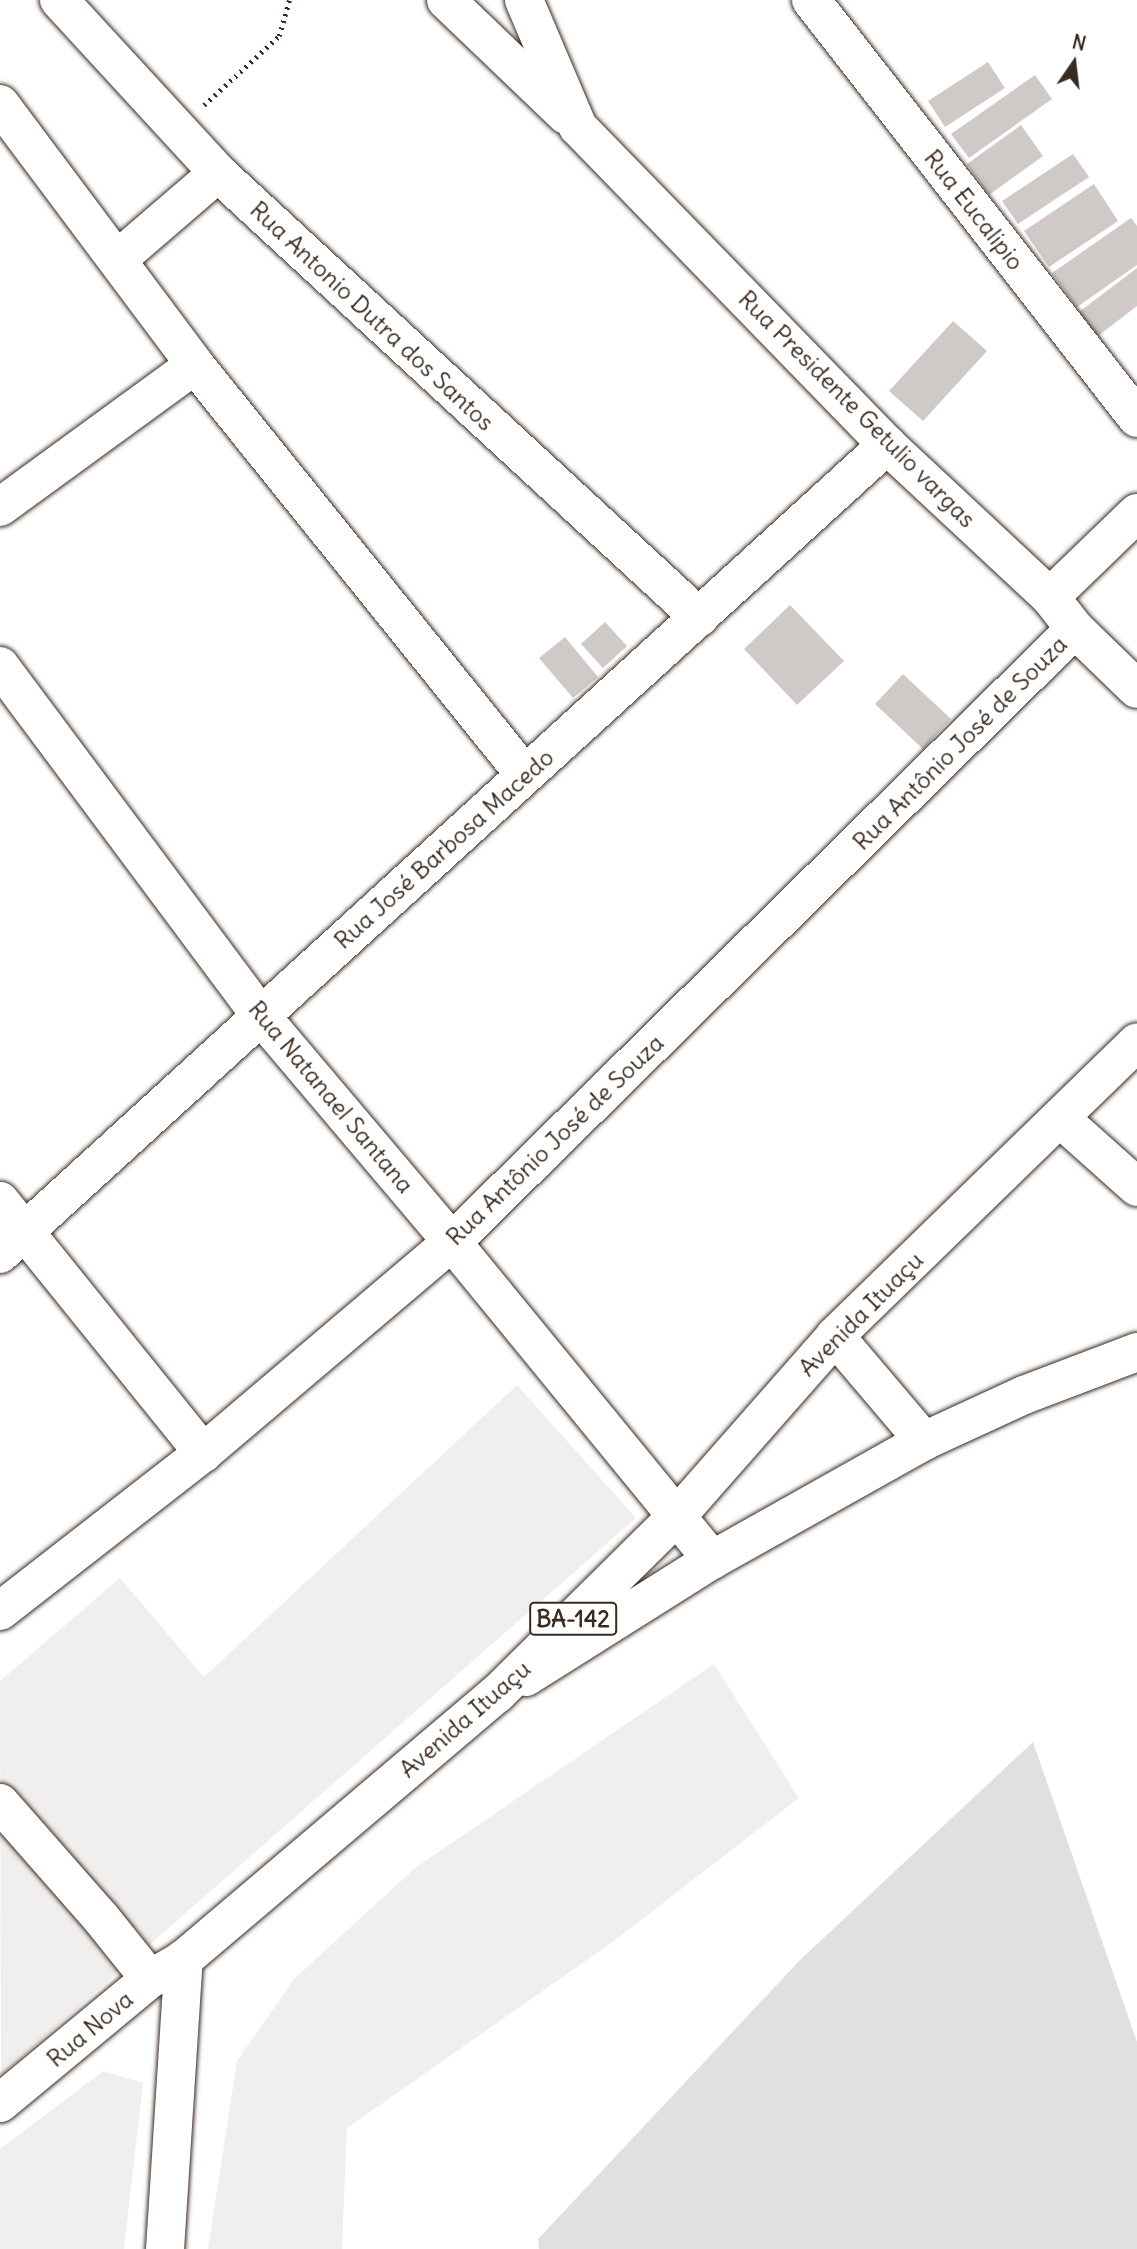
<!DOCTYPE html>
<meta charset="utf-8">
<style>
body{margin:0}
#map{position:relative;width:1137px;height:2249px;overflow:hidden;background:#fff;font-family:Delius,sans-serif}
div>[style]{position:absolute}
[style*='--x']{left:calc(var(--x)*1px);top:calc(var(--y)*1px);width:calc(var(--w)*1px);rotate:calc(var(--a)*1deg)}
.built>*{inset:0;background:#f1efee}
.green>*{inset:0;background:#e2e0de}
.building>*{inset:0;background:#cfcac7}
.path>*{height:4.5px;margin-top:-2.25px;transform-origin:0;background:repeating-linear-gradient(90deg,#3b2a1e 0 2px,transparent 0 7px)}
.roads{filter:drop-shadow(0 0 2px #3b2a1e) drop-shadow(0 0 2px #3b2a1e)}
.minor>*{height:38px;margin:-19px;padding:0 19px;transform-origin:19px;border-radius:19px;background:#fff}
.major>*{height:38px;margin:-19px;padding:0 19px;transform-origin:19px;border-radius:19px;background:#fff}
span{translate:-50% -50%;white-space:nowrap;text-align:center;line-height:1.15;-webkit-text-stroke:6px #fff;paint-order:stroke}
.shield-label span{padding:2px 5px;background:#fff;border:2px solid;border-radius:5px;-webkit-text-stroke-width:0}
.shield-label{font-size:23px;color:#3b2a1e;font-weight:700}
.street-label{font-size:24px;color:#3b2a1e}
.north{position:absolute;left:1039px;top:28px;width:70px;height:70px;-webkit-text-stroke:5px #fff;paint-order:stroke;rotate:14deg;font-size:19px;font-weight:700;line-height:28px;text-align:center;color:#3b2a1e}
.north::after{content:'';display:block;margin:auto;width:24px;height:32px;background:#3b2a1e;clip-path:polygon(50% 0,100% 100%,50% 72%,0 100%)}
</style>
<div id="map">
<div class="built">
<div style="clip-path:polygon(517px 1385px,636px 1518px,1px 2075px,0 1681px,120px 1578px,204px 1677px)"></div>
<div style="clip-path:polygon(714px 1664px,799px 1798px,614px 1941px,347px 2128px,342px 2249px,208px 2249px,237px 2061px,294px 1979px,415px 1868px)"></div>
<div style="clip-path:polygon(103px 2071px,143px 2083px,124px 2249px,0 2249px,0 2149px)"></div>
</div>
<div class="green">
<div style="clip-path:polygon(1033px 1742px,1137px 2042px,1137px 2249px,539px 2249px,538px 2239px,800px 1960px)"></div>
</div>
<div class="building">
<div style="clip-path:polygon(988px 62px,1005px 88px,945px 127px,928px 101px)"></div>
<div style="clip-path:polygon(1035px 75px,1052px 99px,969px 158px,951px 134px)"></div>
<div style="clip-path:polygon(1021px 125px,1043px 156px,989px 195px,967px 164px)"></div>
<div style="clip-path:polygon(1073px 154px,1089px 177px,1018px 224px,1002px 201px)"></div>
<div style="clip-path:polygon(1094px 184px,1118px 221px,1049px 267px,1024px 231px)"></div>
<div style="clip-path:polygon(1131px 218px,1137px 226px,1137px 265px,1077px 307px,1052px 273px)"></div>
<div style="clip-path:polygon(1137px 268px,1137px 306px,1098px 336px,1079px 312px)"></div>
<div style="clip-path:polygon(953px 321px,987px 351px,923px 421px,889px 391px)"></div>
<div style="clip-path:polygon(790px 605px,844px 661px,797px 705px,744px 649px)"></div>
<div style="clip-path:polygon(605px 622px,627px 646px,603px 668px,581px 644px)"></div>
<div style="clip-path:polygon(565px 637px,598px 677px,573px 698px,539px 658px)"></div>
<div style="clip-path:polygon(903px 674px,951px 719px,923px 749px,875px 704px)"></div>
</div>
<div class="path">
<div style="--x:204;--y:105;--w:102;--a:-42.6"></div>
<div style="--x:279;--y:36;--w:37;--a:-74"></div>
</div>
<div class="roads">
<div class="minor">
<div style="--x:59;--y:0;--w:235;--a:47.4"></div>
<div style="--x:218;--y:173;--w:655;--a:42.71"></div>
<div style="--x:446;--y:0;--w:166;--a:43.8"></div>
<div style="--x:524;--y:0;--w:138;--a:67"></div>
<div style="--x:578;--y:127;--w:443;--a:45.8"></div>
<div style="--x:887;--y:445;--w:223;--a:43"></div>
<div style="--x:1050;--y:597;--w:41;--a:52"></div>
<div style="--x:1075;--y:629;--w:86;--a:44.1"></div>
<div style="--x:811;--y:0;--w:530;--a:52.05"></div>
<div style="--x:0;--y:104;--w:326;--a:53.2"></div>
<div style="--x:195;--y:365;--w:526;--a:51.17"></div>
<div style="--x:118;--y:259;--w:132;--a:-40.7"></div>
<div style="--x:0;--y:507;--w:241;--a:-36.1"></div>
<div style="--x:1050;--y:597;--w:121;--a:-44"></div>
<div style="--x:0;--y:666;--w:437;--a:53.3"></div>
<div style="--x:261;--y:1016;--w:296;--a:49.8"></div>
<div style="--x:452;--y:1242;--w:411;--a:50.7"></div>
<div style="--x:1061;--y:1119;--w:102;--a:41.8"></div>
<div style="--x:0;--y:1201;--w:324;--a:51.1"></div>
<div style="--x:0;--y:1254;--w:1201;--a:-42.37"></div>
<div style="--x:835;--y:1336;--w:138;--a:49.7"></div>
<div style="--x:0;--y:1611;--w:257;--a:-37.9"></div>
<div style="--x:203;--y:1453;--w:326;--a:-40.3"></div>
<div style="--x:452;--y:1242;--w:874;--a:-44.54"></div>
<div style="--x:526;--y:1677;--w:220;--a:-32.2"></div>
<div style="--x:712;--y:1560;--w:243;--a:-29.3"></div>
<div style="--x:924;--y:1441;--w:110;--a:-24.7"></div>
<div style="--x:1024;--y:1395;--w:121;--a:-20.8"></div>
<div style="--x:0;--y:1803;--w:153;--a:48.7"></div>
<div style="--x:101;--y:1918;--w:78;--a:51.2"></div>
<div style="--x:0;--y:2103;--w:195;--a:-39.6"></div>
<div style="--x:150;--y:1979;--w:39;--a:-30"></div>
</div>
<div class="major">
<div style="--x:165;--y:2249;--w:291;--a:-86.3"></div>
<div style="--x:184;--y:1959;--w:410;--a:-40.3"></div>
<div style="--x:497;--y:1694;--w:255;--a:-44.7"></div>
<div style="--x:678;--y:1515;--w:238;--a:-48.7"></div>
<div style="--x:835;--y:1336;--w:421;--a:-44.2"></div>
</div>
</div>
<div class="shield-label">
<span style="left:573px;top:1619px">BA-142</span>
</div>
<div class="street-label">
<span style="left:974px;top:210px;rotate:52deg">Rua Eucalipio</span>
<span style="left:372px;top:316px;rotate:43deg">Rua Antonio Dutra dos Santos</span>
<span style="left:857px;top:409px;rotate:45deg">Rua Presidente Getulio vargas</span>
<span style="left:960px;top:743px;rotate:-45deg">Rua Antônio José de Souza</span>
<span style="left:444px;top:849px;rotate:-42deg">Rua José Barbosa Macedo</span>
<span style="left:331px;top:1097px;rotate:50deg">Rua Natanael Santana</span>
<span style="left:555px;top:1140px;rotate:-44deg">Rua Antônio José de Souza</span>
<span style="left:861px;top:1314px;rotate:-45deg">Avenida Ituaçu</span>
<span style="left:465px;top:1719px;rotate:-41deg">Avenida Ituaçu</span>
<span style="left:90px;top:2029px;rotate:-40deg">Rua Nova</span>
</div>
<div class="north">N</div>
</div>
